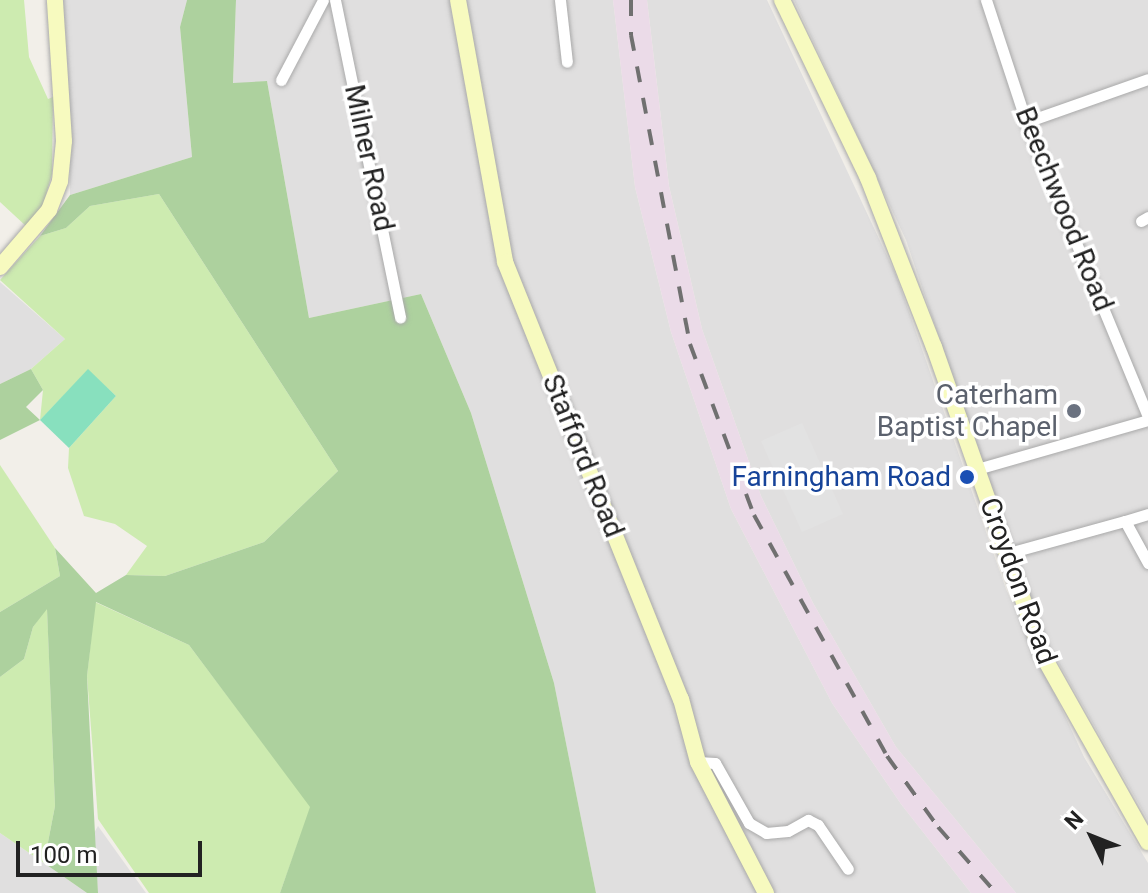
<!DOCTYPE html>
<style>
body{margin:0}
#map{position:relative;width:1148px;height:893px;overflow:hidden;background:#f2efe9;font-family:Roboto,sans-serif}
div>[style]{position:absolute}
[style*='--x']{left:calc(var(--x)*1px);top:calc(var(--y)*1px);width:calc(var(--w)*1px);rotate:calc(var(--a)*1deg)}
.residential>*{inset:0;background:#e0dfdf}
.industrial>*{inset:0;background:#ebdbe8}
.grass>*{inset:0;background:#cdebb0}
.forest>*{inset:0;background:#add19e}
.pitch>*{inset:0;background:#88e0be}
.parking>*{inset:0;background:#e2e2e2}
.roads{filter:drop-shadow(0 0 2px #a9a9a9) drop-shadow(0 0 2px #a9a9a9)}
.street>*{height:11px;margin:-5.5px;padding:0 5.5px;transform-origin:5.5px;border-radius:5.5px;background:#fff}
.secondary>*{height:16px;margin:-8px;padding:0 8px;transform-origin:8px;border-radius:8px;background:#f7fabf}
.rail>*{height:4px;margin-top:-2px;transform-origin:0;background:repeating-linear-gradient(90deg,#707070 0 16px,transparent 0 32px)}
.dots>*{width:22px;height:22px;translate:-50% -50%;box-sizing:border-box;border:4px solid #fff;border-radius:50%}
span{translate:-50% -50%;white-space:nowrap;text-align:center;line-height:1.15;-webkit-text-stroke:7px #fff;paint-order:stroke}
.street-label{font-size:28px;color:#222}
.worship-label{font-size:28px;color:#5b616d}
.right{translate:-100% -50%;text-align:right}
.transit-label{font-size:28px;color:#164399}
.north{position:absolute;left:1052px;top:797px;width:80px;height:80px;-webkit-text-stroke:6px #fff;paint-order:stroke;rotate:313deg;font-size:22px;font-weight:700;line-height:32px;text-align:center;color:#222}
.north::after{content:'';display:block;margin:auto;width:28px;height:36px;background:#222;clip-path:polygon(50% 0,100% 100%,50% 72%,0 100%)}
.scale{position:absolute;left:16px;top:841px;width:186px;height:36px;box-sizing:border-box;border:4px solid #222;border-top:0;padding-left:10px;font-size:24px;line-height:28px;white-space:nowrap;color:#222;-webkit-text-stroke:6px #fff;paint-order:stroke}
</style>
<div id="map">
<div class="residential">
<div style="clip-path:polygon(58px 0,187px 0,180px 27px,192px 157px,70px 195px,69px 99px)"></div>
<div style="clip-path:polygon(236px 0,613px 0,635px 187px,671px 332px,731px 509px,832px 703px,901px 804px,971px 893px,596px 893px,554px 683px,471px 413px,421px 294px,309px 318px,267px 81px,233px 84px)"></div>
<div style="clip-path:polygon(647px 0,767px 0,896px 275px,1006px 589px,1084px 757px,1148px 863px,1148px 893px,1016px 893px,896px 747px,813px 603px,761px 496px,702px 329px,669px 186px)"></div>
<div style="clip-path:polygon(794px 0,1148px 0,1148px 820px,1049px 646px,1015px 562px,906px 240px)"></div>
<div style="clip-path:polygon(0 282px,65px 339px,31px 369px,0 384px)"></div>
<div style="clip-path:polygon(98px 826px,146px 893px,98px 893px,94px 833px)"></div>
<div style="clip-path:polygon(0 833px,44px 863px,87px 893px,0 893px)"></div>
</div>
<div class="industrial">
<div style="clip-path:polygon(613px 0,647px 0,669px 186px,702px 329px,761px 496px,813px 603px,896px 747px,1016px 893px,971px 893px,901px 804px,832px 703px,731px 509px,671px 332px,635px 187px)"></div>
</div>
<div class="grass">
<div style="clip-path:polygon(0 0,24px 0,29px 57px,48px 99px,53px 97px,52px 174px,42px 208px,27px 227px,0 202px)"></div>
<div style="clip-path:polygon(159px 194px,338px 471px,264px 542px,165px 576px,126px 575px,147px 546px,115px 524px,84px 516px,68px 468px,69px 448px,116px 396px,88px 370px,40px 420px,43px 390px,31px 369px,65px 339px,0 280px,40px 236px,66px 228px,90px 206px)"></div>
<div style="clip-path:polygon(0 465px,55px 548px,60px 576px,0 612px)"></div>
<div style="clip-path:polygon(95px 602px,189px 645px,311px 807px,280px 893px,149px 893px,98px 819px,87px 676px)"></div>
<div style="clip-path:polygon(47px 607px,55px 806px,44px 863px,0 833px,0 677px,24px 659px,33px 627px)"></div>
</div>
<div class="forest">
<div style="clip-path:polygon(187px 0,236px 0,233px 83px,267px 81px,309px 318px,421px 294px,471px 413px,554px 683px,596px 893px,280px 893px,310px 807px,189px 645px,96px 602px,87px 676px,98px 893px,87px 893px,44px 863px,55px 806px,47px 609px,33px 627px,24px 659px,0 677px,0 612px,60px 576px,55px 548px,96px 593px,126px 575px,165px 576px,264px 542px,338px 471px,159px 194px,90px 206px,66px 228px,40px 236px,70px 195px,192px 157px,180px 27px)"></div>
<div style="clip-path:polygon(31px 369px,43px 390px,26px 407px,40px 420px,0 440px,0 384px)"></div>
</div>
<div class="pitch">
<div style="clip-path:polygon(88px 369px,116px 396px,69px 448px,40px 420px)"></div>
</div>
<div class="parking">
<div style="clip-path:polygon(802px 423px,843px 514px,802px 532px,761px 441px)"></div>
</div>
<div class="roads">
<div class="street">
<div style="--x:335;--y:0;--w:324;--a:78.4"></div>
<div style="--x:560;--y:0;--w:62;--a:83.6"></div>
<div style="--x:986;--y:0;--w:128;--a:71.8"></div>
<div style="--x:1026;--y:122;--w:318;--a:67.5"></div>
<div style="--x:281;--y:80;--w:90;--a:-62.3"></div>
<div style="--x:1026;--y:122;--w:129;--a:-19.4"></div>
<div style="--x:1141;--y:221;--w:8;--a:-30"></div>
<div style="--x:977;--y:469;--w:178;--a:-16"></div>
<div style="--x:1125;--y:521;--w:24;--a:-17"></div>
<div style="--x:1005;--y:554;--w:124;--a:-15.4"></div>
<div style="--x:1125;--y:521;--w:48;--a:61.3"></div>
<div style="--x:698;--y:762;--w:17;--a:3"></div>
<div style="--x:715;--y:763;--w:69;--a:60.5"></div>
<div style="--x:749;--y:823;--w:20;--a:30"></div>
<div style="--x:766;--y:833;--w:22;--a:-5"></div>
<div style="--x:788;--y:831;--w:23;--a:-29"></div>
<div style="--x:808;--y:820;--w:11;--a:27"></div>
<div style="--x:818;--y:825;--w:53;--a:55.7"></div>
</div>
<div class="secondary">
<div style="--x:458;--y:0;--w:266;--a:79.8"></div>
<div style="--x:505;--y:262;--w:471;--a:68.1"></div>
<div style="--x:681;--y:699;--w:65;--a:74.9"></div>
<div style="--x:698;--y:762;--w:148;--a:62.6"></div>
<div style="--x:782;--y:0;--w:198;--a:64.2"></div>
<div style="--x:868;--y:178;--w:181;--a:68.7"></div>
<div style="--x:934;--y:347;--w:325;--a:70.6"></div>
<div style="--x:1042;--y:654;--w:216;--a:60.6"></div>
<div style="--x:0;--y:267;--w:75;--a:-49.3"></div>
<div style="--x:49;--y:210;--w:31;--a:-69"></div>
<div style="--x:60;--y:181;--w:40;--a:-84.3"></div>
<div style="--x:64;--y:141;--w:141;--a:-93.7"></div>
</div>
</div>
<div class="rail">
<div style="--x:631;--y:0;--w:35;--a:90"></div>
<div style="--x:631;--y:35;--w:315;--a:79.2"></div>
<div style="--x:690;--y:344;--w:183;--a:69.5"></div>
<div style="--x:754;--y:515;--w:275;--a:61.1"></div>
<div style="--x:887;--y:756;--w:87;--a:54.3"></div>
<div style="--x:938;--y:827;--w:88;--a:48.7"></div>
</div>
<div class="dots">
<div style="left:1074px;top:411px;background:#6b7280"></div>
<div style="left:967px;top:477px;background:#1a4fb4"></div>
</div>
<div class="street-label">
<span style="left:369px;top:158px;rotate:78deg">Milner Road</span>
<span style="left:1064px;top:209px;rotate:68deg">Beechwood Road</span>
<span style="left:583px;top:456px;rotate:68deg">Stafford Road</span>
<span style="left:1018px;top:581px;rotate:70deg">Croydon Road</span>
</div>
<div class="worship-label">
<span class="right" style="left:1058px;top:411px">Caterham<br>Baptist Chapel</span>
</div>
<div class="transit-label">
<span class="right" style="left:951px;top:477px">Farningham Road</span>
</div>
<div class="north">N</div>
<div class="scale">100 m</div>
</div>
